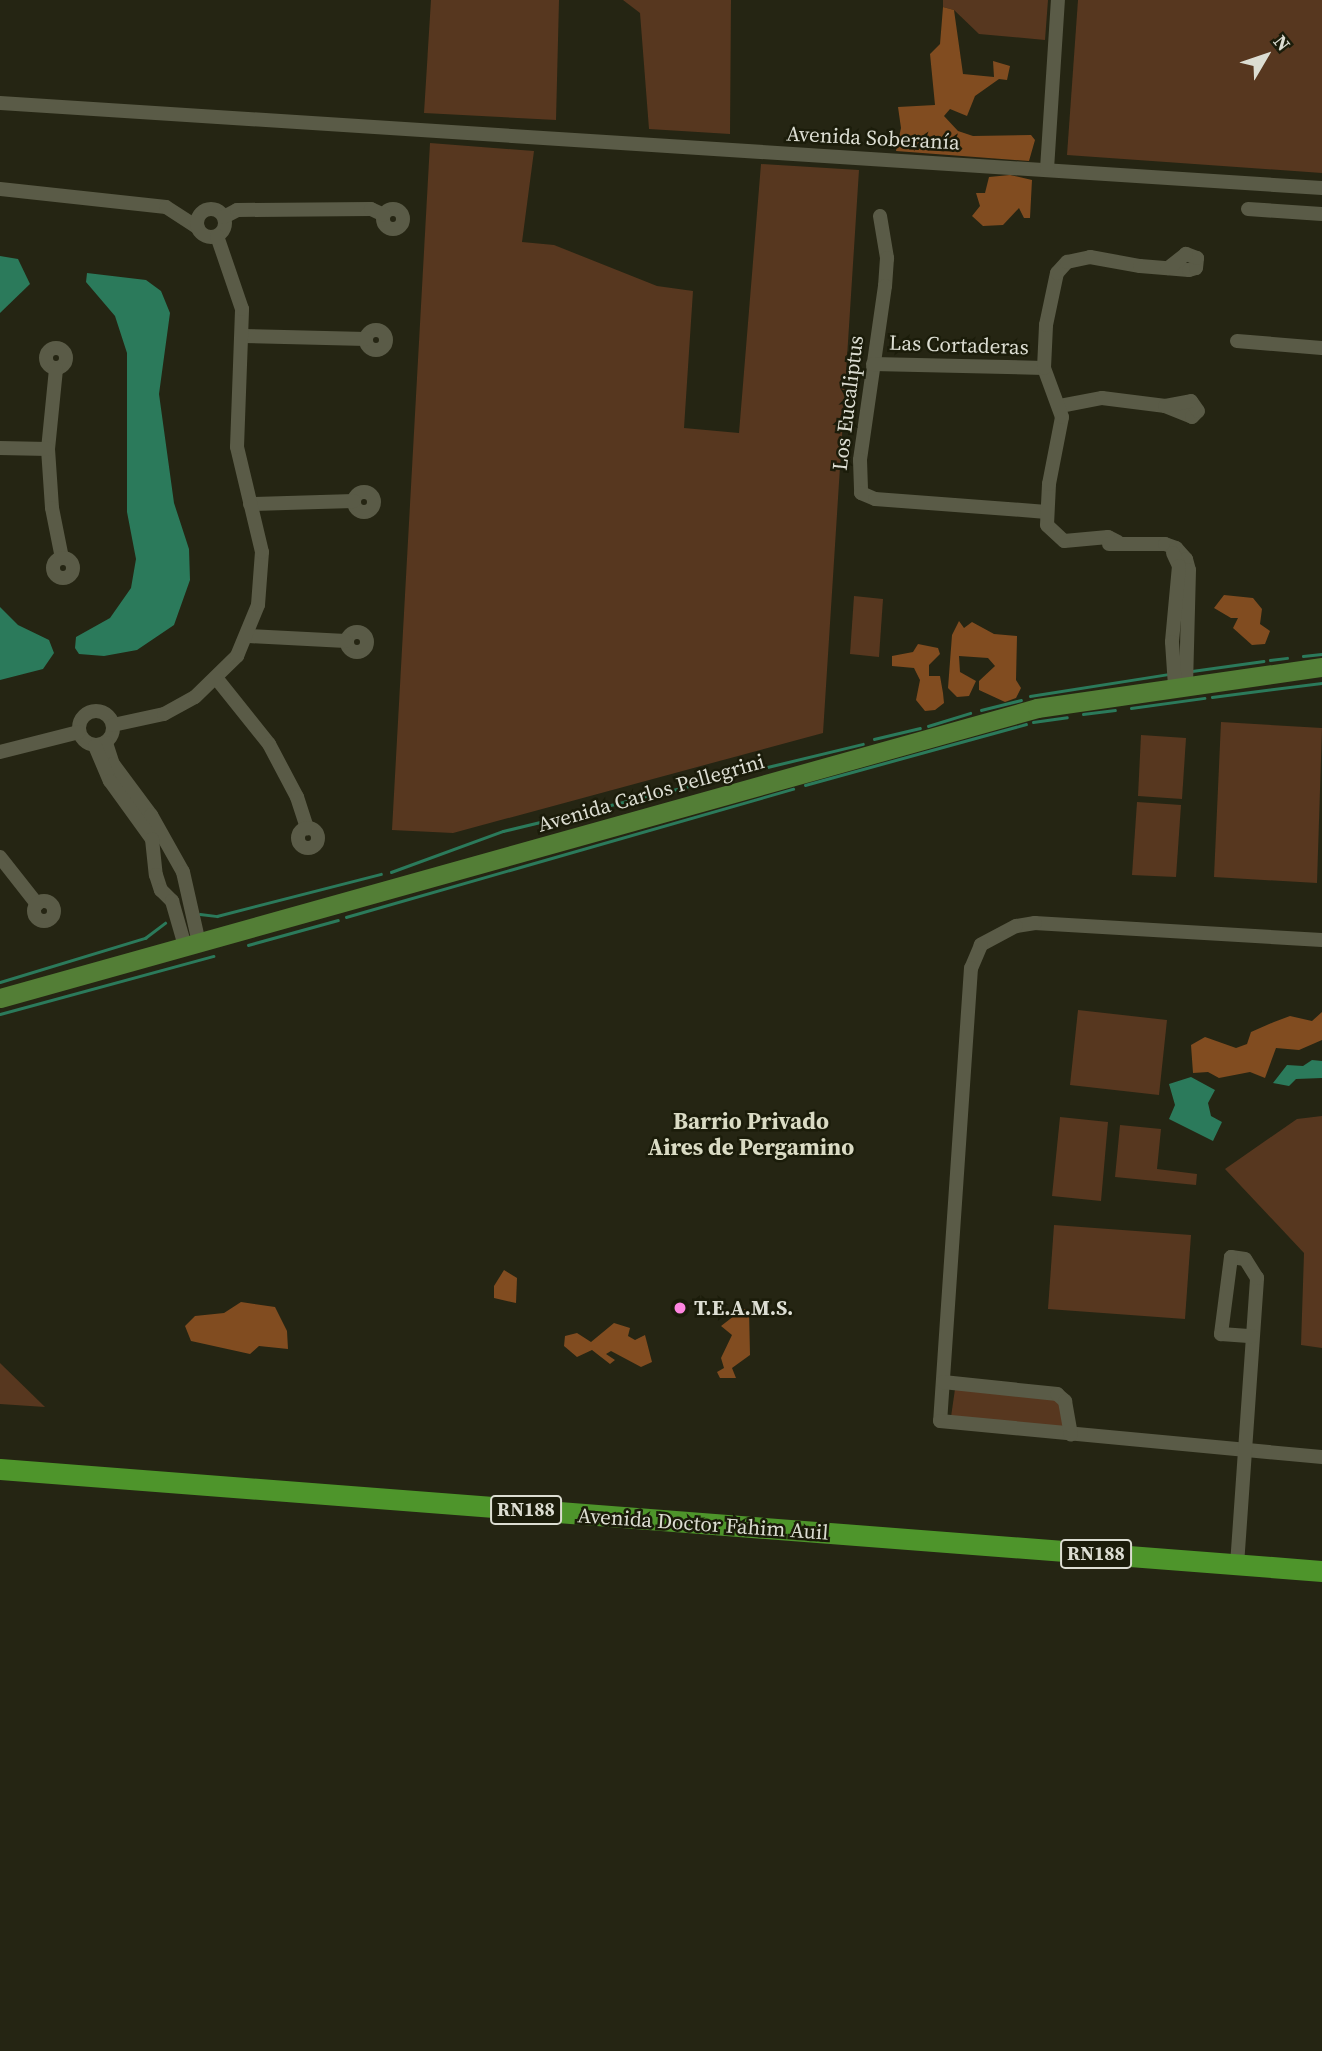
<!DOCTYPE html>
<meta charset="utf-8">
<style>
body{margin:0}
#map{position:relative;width:1322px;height:2051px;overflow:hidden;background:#252513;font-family:"Source Serif 4",serif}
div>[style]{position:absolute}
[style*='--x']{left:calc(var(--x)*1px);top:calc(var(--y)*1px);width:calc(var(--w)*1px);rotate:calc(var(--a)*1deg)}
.green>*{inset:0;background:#57371f}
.forest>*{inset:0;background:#814c20}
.water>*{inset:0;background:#2b7a5b}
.stream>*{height:2.5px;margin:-1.25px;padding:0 1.25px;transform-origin:1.25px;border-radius:1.25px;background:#2b7a5b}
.minor>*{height:14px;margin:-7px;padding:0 7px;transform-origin:7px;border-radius:7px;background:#5a5b47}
.minor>.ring{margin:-7px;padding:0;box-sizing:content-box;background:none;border:14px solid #5a5b47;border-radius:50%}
.major>*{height:19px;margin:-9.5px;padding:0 9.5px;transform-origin:9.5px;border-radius:9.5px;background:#537e36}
.highway>*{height:21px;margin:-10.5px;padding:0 10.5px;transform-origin:10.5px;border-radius:10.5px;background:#4e952b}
.dots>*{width:19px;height:19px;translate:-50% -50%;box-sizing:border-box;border:4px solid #1b1c0a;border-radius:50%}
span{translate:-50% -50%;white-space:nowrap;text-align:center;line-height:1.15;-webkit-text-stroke:5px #1b1c0a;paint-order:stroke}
.shield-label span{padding:2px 5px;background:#1b1c0a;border:2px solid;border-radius:5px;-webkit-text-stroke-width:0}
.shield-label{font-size:19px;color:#dcddd2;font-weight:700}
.street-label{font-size:21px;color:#dcddd2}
.poi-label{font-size:21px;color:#dcddd2;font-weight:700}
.left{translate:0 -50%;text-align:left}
.neighbourhood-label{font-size:23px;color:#dadbc4;font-weight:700}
.north{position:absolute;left:1231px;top:21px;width:70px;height:70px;-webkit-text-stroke:5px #1b1c0a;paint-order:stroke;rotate:51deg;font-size:19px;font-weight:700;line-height:28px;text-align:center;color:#dcddd2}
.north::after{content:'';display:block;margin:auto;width:24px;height:32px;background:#dcddd2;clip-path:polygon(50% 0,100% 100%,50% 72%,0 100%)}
</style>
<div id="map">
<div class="green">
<div style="clip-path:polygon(431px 0,559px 0,556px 120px,424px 113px)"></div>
<div style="clip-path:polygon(623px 0,731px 0,730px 134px,649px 129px,640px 13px)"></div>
<div style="clip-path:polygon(943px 0,1048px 0,1045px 40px,979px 34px,954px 10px,943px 7px)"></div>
<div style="clip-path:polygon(1078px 0,1322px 0,1322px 173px,1067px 155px)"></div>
<div style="clip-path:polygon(430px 143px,534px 151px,522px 242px,554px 245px,657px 286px,693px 291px,684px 428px,739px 433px,761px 164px,859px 170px,823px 733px,453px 833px,392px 830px)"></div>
<div style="clip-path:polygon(854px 596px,883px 599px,879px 657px,850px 654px)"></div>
<div style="clip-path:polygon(1221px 722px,1322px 728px,1317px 883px,1214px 877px)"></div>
<div style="clip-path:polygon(1141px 735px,1186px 738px,1182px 799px,1138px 796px)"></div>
<div style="clip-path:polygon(1137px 802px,1181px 805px,1176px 877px,1132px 875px)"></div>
<div style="clip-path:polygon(1078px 1010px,1167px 1020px,1159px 1095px,1070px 1085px)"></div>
<div style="clip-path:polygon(1322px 1116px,1322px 1348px,1301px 1345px,1304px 1253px,1225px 1169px,1297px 1119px)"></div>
<div style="clip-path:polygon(1060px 1117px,1108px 1122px,1101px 1201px,1052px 1196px)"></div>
<div style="clip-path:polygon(1120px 1125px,1161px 1129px,1157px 1169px,1197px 1174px,1196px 1185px,1115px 1177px)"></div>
<div style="clip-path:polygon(1054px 1225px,1191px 1235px,1185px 1319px,1048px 1309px)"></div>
<div style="clip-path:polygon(0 1363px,45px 1407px,0 1404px)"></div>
<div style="clip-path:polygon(955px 1389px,1053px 1397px,1059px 1403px,1064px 1428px,951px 1417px)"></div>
</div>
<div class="forest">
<div style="clip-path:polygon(943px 7px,954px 10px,963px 74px,994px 77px,993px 61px,1010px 66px,1007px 80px,999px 79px,975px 96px,967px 116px,950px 109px,944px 116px,958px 131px,973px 136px,1031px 135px,1035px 140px,1029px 161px,896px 151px,901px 128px,898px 107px,935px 105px,930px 54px,940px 44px)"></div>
<div style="clip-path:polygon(1010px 175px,1032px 180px,1030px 218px,1024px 218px,1019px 208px,1003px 225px,983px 226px,972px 216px,980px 206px,976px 193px,985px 193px,989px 177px)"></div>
<div style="clip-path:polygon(1224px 595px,1253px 598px,1262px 609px,1260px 624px,1270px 631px,1265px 644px,1252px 645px,1233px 628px,1238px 618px,1231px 618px,1214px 608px)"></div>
<div style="clip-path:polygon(959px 621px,964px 628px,972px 622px,994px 634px,1017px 636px,1016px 680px,1021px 688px,1016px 698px,1005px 702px,979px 690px,979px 681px,995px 666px,988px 658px,959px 656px,960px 672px,976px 681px,969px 696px,957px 697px,948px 688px,952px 635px)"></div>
<div style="clip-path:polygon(918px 644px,938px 648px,940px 654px,929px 665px,929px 676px,940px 676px,943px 693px,944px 703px,935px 710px,925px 711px,916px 700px,920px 680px,914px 668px,892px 666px,892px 656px,913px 652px)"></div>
<div style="clip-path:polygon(1322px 1012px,1322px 1040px,1299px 1050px,1276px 1048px,1265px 1078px,1250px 1072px,1219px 1078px,1208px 1072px,1193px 1073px,1191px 1045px,1205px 1037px,1236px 1048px,1247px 1044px,1251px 1032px,1274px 1022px,1290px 1016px,1312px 1021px)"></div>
<div style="clip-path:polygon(504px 1270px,517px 1278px,516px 1303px,494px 1298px,494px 1286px)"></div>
<div style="clip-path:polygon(241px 1302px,275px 1307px,287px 1331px,288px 1349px,259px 1346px,250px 1354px,191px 1341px,185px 1326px,195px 1316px,224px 1313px)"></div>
<div style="clip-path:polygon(743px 1309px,749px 1309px,750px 1355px,732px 1368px,736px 1378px,720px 1378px,717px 1372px,724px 1368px,721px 1358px,732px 1335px,721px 1326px)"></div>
<div style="clip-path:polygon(614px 1323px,630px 1328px,628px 1336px,635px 1340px,645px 1335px,652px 1362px,641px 1367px,611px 1351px,606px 1354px,615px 1360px,610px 1364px,592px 1350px,577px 1357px,564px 1346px,565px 1336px,577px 1333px,591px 1342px)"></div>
</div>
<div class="water">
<div style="clip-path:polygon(0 256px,18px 259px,30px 284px,0 313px)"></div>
<div style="clip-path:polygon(87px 273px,146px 280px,161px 291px,170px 313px,159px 394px,174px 503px,189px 549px,190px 580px,174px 625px,137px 650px,104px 656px,79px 654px,75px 648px,76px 637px,110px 618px,131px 588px,136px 559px,127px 512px,127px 353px,115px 316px,86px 282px)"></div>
<div style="clip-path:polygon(0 607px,18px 625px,49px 640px,54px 653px,43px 669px,0 680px)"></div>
<div style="clip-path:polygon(1312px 1060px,1322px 1061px,1322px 1078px,1296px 1079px,1289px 1086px,1273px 1083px,1287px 1065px,1303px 1066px)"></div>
<div style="clip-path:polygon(1191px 1077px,1215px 1090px,1208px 1103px,1211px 1116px,1222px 1122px,1213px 1141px,1169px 1119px,1175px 1105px,1169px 1084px)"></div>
</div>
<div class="stream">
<div style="--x:1303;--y:656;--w:19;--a:-6"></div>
<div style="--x:1270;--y:660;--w:17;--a:-7"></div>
<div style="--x:1192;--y:671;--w:72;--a:-8"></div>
<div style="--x:1030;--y:696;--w:141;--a:-9"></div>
<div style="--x:1212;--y:697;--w:111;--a:-7.3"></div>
<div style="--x:1131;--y:708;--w:74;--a:-7.8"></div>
<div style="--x:981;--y:710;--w:41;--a:-14"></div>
<div style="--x:1083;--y:714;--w:32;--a:-7"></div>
<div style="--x:1033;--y:722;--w:34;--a:-8"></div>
<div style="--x:928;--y:726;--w:44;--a:-17.2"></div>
<div style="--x:874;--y:739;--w:47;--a:-13.4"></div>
<div style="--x:805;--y:785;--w:229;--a:-15.4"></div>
<div style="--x:391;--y:872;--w:119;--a:-20.1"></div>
<div style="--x:503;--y:831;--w:370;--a:-13.6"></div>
<div style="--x:200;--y:914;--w:17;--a:7"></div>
<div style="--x:217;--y:916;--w:169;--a:-14.4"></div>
<div style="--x:346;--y:917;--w:465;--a:-16"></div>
<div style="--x:248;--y:945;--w:93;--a:-15.5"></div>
<div style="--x:0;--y:982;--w:152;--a:-16.9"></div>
<div style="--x:145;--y:938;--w:25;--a:-37"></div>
<div style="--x:0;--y:1014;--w:221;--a:-15.2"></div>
</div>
<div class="minor">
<div style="--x:0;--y:103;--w:1325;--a:3.68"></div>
<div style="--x:1047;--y:169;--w:169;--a:-86.3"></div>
<div style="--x:0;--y:189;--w:167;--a:6.2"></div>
<div style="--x:166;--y:207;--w:38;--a:33"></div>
<div class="ring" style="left:197px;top:209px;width:14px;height:14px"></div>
<div class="ring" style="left:383px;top:209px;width:6px;height:6px"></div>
<div style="--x:1248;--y:209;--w:74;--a:3.9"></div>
<div style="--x:880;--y:216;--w:43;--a:80.5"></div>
<div style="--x:887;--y:258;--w:28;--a:94"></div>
<div style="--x:885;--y:286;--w:176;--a:98.2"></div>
<div style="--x:860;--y:460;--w:33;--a:88"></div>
<div style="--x:861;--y:493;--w:15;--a:23"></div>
<div style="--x:875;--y:499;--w:172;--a:4.3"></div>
<div style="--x:224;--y:217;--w:15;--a:-28"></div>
<div style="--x:237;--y:210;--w:134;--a:-0.4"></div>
<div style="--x:371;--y:209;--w:14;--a:25"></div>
<div class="ring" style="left:366px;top:330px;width:6px;height:6px"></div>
<div style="--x:242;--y:336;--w:124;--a:1.4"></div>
<div style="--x:1237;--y:341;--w:85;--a:4.7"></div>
<div class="ring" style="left:46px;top:348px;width:6px;height:6px"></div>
<div style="--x:873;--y:364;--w:171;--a:1.3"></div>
<div style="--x:56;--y:369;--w:80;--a:95.7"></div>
<div style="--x:48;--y:449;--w:59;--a:86.1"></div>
<div style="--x:52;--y:508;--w:51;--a:78.7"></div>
<div style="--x:1060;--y:406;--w:43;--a:-10.8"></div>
<div style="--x:1102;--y:398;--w:64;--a:7.2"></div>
<div style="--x:1165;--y:406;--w:29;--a:22"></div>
<div style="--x:1192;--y:417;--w:8;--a:-45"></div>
<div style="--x:1198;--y:411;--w:12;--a:-125"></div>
<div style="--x:1191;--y:401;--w:26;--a:169"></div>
<div style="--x:0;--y:448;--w:48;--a:1.2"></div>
<div class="ring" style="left:354px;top:492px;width:6px;height:6px"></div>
<div style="--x:250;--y:504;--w:104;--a:-1.7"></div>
<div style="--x:1118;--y:542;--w:11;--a:-153"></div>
<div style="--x:1108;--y:537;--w:44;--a:174.8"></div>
<div style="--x:1064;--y:541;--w:23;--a:-137"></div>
<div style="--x:1047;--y:525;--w:41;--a:-87.2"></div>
<div style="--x:1049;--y:484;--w:68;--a:-79"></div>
<div style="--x:1062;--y:417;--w:52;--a:-110.2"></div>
<div style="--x:1044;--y:368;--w:43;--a:-87.3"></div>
<div style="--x:1046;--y:325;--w:53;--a:-78.1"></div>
<div style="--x:1057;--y:273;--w:15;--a:-48"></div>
<div style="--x:1067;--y:262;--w:24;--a:-12"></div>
<div style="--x:1090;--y:257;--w:51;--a:10.2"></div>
<div style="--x:1140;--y:266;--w:49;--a:4.7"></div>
<div style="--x:1189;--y:270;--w:7;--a:-16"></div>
<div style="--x:1196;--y:268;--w:10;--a:-84"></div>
<div style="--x:1197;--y:258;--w:12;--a:-160"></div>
<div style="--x:1186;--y:254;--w:23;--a:142"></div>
<div style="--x:1109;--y:544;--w:56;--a:0"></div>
<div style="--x:1165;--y:544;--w:12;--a:20"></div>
<div style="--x:1176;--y:548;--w:15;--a:48"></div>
<div style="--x:1186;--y:559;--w:11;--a:75"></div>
<div style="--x:1189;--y:570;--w:114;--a:91.5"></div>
<div style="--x:1173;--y:553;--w:14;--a:65"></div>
<div style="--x:1179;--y:566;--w:76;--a:95.3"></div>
<div style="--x:1172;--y:642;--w:44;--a:86.1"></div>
<div class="ring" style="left:53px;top:558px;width:6px;height:6px"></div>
<div class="ring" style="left:347px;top:632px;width:6px;height:6px"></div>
<div style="--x:249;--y:636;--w:97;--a:3"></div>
<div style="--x:217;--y:679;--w:83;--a:51.3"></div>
<div style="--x:269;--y:744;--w:60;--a:62.2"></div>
<div style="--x:297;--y:797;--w:33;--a:72"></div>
<div class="ring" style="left:79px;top:711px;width:20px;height:20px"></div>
<div style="--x:113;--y:725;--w:52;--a:-12.2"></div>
<div style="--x:164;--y:714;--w:35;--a:-29"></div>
<div style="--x:195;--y:697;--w:59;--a:-44.3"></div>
<div style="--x:237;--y:656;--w:55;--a:-67.6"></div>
<div style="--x:258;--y:605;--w:53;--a:-85.7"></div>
<div style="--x:262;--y:552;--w:108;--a:-103.4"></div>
<div style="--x:237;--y:447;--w:138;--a:-87.9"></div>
<div style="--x:242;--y:309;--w:77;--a:-108.9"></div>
<div style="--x:106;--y:743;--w:22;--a:72"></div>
<div style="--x:113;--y:764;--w:64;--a:53.3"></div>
<div style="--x:151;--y:815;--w:65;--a:60.7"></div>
<div style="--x:183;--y:872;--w:73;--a:77.3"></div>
<div style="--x:95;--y:746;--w:38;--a:67"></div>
<div style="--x:110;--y:781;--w:72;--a:54.1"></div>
<div style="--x:152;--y:839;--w:36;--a:84"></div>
<div style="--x:156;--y:875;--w:16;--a:72"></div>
<div style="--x:161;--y:890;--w:16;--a:45"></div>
<div style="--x:172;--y:901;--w:47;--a:73.9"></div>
<div style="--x:0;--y:752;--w:81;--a:-14.2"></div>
<div class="ring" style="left:298px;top:828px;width:6px;height:6px"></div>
<div style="--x:0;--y:857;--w:60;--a:51.8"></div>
<div class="ring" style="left:34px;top:901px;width:6px;height:6px"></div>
<div style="--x:1322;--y:940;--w:288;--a:-176.6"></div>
<div style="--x:1035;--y:923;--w:19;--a:171"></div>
<div style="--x:1016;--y:926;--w:40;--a:152"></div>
<div style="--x:981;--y:945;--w:25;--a:113"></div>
<div style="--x:971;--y:968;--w:454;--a:93.9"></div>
<div style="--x:940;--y:1421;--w:384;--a:5.4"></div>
<div style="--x:943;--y:1382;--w:115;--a:6"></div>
<div style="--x:1057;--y:1394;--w:11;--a:41"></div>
<div style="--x:1065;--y:1401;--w:34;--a:80"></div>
<div style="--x:1237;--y:1565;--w:288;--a:-86"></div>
<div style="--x:1257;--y:1278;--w:22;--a:-122"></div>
<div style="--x:1245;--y:1259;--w:14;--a:-172"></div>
<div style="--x:1231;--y:1257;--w:78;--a:97.4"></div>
<div style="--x:1221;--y:1334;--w:31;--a:4"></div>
</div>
<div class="major">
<div style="--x:0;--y:998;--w:1077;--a:-15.62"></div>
<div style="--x:1037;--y:708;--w:288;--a:-8.2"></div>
</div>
<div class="highway">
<div style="--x:0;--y:1469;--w:1326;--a:4.41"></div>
</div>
<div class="dots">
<div style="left:680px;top:1308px;background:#fe86e0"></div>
</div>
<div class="shield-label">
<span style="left:526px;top:1510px">RN188</span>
<span style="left:1096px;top:1554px">RN188</span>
</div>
<div class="street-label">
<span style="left:873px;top:138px;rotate:3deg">Avenida Soberanía</span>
<span style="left:959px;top:345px;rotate:2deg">Las Cortaderas</span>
<span style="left:848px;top:403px;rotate:-83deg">Los Eucaliptus</span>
<span style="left:651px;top:793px;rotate:-16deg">Avenida Carlos Pellegrini</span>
<span style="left:703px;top:1524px;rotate:4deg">Avenida Doctor Fahim Auil</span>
</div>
<div class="poi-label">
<span class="left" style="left:694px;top:1308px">T.E.A.M.S.</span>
</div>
<div class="neighbourhood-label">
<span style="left:751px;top:1134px">Barrio Privado<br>Aires de Pergamino</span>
</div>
<div class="north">N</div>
</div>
